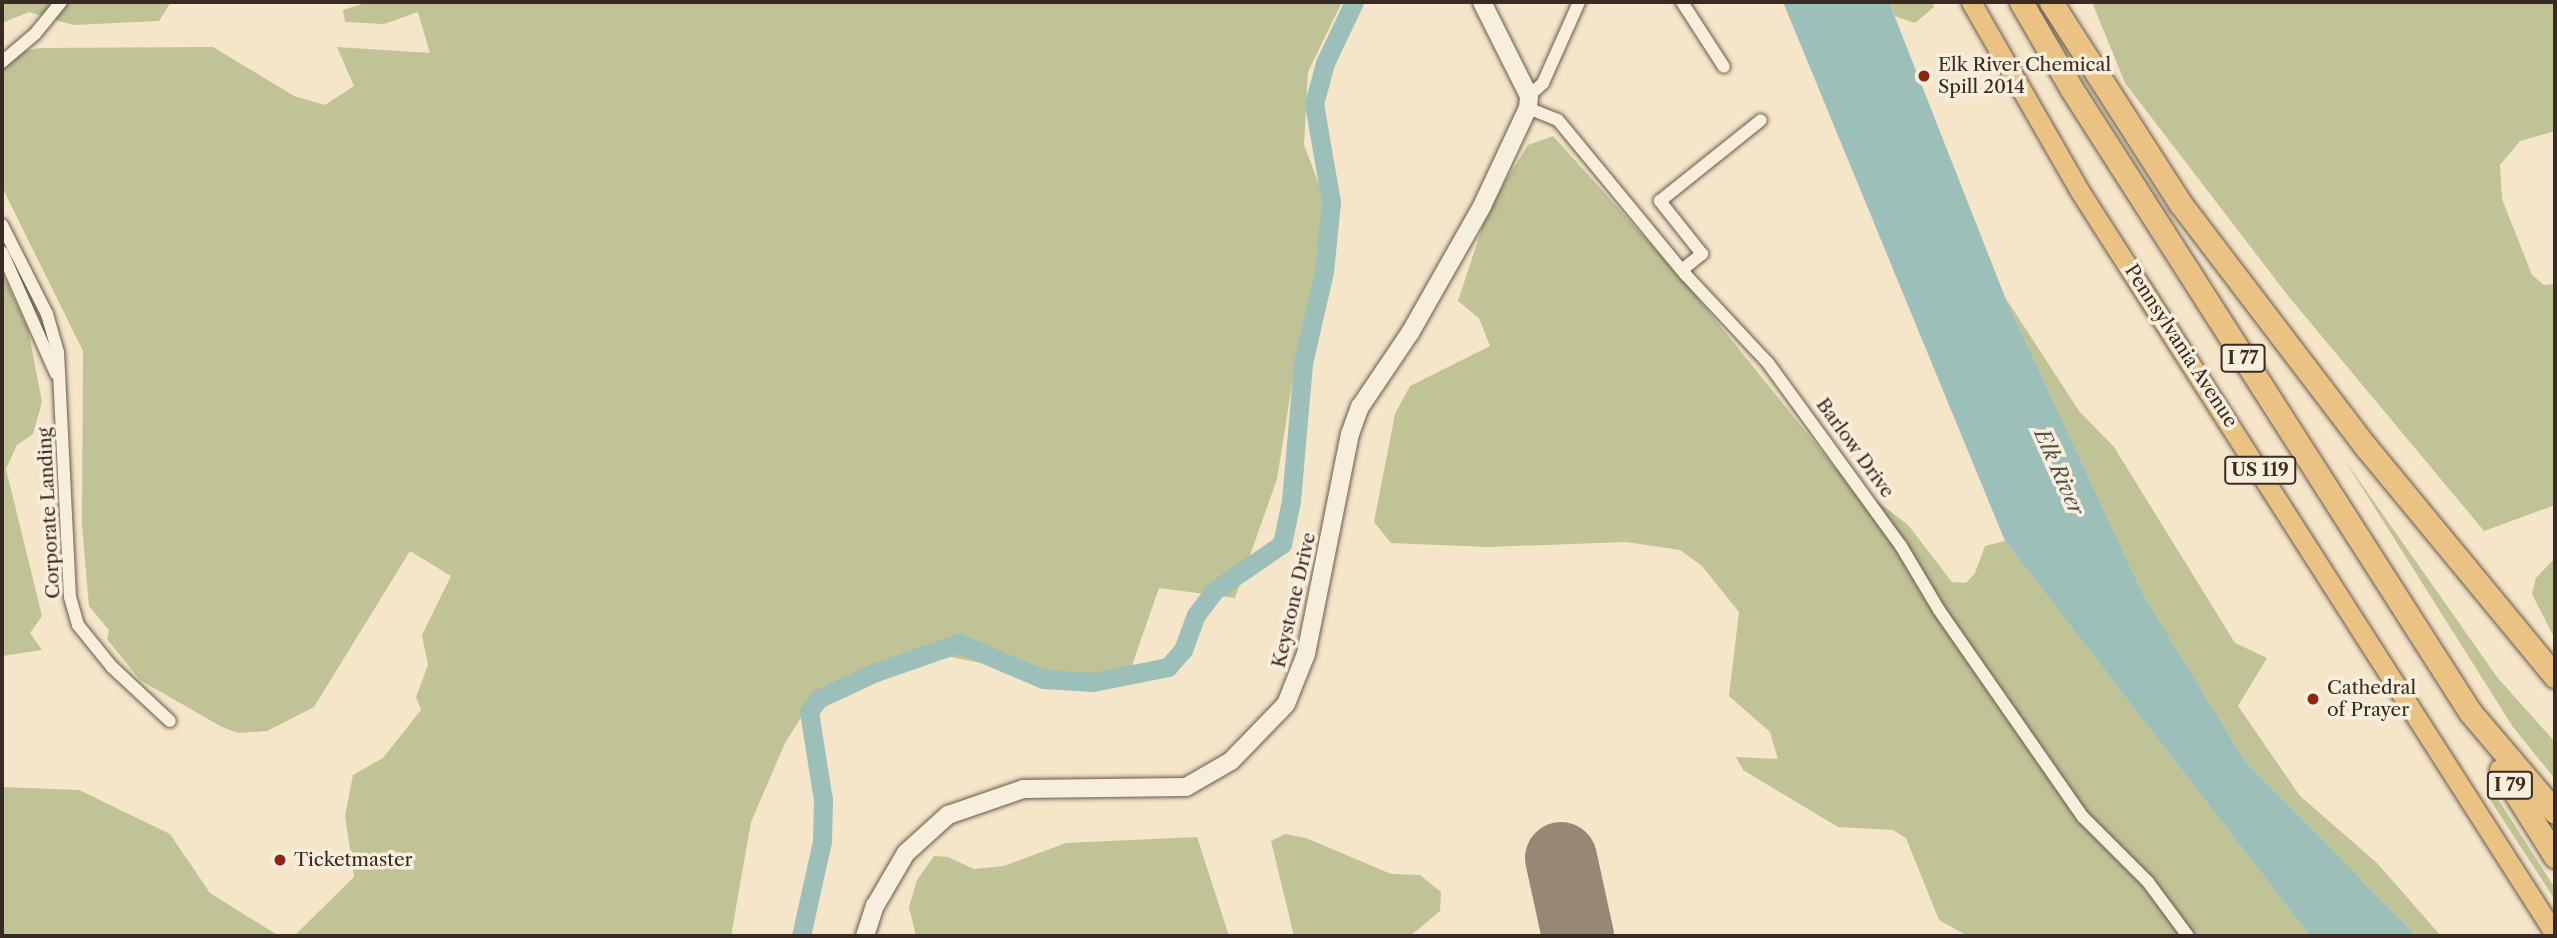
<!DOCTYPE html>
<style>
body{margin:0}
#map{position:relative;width:2557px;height:938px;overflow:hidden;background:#f5e5c9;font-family:"Libre Caslon Text",serif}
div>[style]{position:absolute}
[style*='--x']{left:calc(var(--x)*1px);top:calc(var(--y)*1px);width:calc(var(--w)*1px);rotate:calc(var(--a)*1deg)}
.green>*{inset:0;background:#bfc395}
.water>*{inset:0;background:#9dbfba}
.river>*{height:19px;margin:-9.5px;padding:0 9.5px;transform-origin:9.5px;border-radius:9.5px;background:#9dbfba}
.runway>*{height:72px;margin:-36px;padding:0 36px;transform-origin:36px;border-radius:36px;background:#978876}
.roads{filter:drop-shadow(0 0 2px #685a4c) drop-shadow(0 0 2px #685a4c)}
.street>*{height:12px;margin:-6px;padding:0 6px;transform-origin:6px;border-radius:6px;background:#f8eedc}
.secondary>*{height:18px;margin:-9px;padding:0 9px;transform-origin:9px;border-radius:9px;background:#f8eedc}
.primary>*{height:19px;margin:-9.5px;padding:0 9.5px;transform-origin:9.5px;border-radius:9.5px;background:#eac284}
.highway>*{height:23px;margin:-11.5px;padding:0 11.5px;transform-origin:11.5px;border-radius:11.5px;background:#eac284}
.dots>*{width:19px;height:19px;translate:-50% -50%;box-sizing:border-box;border:4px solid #f8eedc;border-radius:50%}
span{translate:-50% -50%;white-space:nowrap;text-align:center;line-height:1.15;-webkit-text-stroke:7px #f8eedc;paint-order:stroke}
.shield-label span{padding:2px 5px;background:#f8eedc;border:2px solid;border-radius:5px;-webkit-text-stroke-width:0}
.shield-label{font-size:18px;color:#392b23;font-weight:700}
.poi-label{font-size:19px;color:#392b23}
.left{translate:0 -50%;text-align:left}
.street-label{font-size:19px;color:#392b23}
.water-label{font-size:21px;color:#525049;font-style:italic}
.frame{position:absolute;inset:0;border:4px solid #392b23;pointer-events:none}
</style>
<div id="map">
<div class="green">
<div style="clip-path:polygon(2px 2px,171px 2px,159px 21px,73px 25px,29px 12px,2px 23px)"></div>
<div style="clip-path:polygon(368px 2px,1342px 2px,1308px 72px,1304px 145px,1323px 195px,1323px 253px,1294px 372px,1277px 479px,1235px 598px,1159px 588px,1130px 671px,1064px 685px,1011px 669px,926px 652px,876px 669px,810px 703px,785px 743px,751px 822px,731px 936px,285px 936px,295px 935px,354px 877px,345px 816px,353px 775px,383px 758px,421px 710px,416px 697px,428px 665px,422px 635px,451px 576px,410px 551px,314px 707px,267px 731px,238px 733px,222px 727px,140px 680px,107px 639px,109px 630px,89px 606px,82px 526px,83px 351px,2px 187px,2px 56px,40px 48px,213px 47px,294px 96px,325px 105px,354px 86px,337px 47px,430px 53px,418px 12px,384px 24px,345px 22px,343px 10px)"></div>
<div style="clip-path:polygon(1889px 2px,1932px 2px,1934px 7px,1915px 23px,1895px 16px)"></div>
<div style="clip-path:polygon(2092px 2px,2555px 2px,2555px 131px,2520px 141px,2500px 165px,2502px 199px,2532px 275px,2544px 285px,2555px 284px,2555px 505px,2484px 531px,2289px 297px,2125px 83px)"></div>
<div style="clip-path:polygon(1553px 136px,1683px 280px,1835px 468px,1908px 525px,1952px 582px,1966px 583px,1975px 573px,1985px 546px,2005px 541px,2310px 936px,1964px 934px,1939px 920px,1906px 838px,1893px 830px,1838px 827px,1743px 770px,1736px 757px,1778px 759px,1770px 732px,1729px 696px,1739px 612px,1702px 566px,1680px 550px,1626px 542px,1488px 547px,1391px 543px,1374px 522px,1395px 414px,1410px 386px,1490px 346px,1479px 318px,1458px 301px,1484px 222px,1503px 185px,1528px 145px)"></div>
<div style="clip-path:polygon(2px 273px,28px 329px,42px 402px,33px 434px,17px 445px,6px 469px,42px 616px,30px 633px,42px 650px,2px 656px)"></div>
<div style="clip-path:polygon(2005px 297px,2079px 411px,2114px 447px,2235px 643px,2267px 658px,2238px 706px,2300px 796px,2377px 863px,2441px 936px,2417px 936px,2244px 760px,2142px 592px)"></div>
<div style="clip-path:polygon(2344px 459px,2497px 677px,2555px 742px,2555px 779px,2513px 727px)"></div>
<div style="clip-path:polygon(2555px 558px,2555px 639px,2532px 594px,2536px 578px)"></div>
<div style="clip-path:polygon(2px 787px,79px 790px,170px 834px,210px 893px,279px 936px,2px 936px)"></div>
<div style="clip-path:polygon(2492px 790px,2555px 888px,2555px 900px,2487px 795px)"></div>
<div style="clip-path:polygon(1285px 834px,1306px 838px,1391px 874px,1420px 875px,1441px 892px,1440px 911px,1410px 936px,1294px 936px,1271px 841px)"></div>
<div style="clip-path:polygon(1197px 837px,1229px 936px,916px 936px,909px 907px,917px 880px,934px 856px,948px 857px,974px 869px,1004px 866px,1066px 843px)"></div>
</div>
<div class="water">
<div style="clip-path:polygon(1783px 2px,1889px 2px,2005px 297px,2142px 592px,2244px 760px,2417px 936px,2310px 936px,2005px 541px)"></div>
</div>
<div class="river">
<div style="--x:801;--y:936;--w:97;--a:-77.5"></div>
<div style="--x:822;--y:841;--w:41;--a:-88.6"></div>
<div style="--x:823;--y:800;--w:89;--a:-99"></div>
<div style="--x:809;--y:712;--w:16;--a:-55"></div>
<div style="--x:818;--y:699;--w:64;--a:-25"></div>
<div style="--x:876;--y:672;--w:88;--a:-19.3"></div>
<div style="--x:959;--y:643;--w:91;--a:23.2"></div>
<div style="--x:1043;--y:679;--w:50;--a:3.4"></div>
<div style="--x:1093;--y:682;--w:76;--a:-11.3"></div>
<div style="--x:1168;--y:667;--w:23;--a:-49"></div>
<div style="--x:1183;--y:650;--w:37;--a:-70"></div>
<div style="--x:1196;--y:615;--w:31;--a:-53"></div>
<div style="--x:1215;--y:590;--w:81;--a:-34.5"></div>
<div style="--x:1282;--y:544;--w:44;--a:-78.2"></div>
<div style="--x:1291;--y:501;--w:139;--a:-85"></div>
<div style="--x:1303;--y:363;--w:93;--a:-77"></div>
<div style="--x:1324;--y:272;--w:70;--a:-84.3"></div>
<div style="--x:1331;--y:202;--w:99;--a:-99.8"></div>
<div style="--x:1314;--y:104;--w:42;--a:-75"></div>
<div style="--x:1325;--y:63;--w:68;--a:-64.6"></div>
</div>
<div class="runway">
<div style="--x:1561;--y:858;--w:80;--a:77.7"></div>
</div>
<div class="roads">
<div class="street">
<div style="--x:1682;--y:2;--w:77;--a:57.1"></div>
<div style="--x:2;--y:62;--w:43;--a:-40.3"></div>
<div style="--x:35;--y:34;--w:41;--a:-50.9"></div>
<div style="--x:1529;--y:96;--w:19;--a:-43"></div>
<div style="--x:1543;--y:83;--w:89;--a:-66"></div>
<div style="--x:1528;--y:108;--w:32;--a:22"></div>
<div style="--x:1558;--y:120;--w:200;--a:50.5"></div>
<div style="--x:1685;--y:274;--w:122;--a:47"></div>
<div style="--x:1768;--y:363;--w:226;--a:54"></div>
<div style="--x:1901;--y:546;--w:74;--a:59.3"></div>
<div style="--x:1939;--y:610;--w:252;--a:55.2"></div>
<div style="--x:2083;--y:817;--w:92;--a:45"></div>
<div style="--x:2148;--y:882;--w:67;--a:53.5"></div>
<div style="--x:2;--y:225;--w:100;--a:63.2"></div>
<div style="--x:47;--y:314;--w:40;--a:74"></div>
<div style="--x:58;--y:352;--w:245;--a:87.2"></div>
<div style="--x:70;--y:597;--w:29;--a:74"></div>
<div style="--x:78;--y:625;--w:54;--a:51"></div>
<div style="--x:112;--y:667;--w:79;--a:43"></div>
<div style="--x:2;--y:252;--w:133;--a:66.1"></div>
<div style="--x:1682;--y:270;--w:26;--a:-39"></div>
<div style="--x:1702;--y:254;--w:68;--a:-128.4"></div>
<div style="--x:1660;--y:201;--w:129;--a:-38.7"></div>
</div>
<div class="secondary">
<div style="--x:865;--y:936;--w:32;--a:-72"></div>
<div style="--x:875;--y:906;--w:61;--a:-59.7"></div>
<div style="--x:906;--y:853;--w:57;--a:-42.1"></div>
<div style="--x:948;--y:815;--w:79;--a:-19.1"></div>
<div style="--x:1023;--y:789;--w:163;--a:-0.7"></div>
<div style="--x:1186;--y:787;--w:52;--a:-30"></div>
<div style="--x:1231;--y:761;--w:79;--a:-46"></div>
<div style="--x:1286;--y:704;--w:54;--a:-68.2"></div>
<div style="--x:1306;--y:654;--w:224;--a:-78.7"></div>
<div style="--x:1350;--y:434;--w:29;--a:-70"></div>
<div style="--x:1360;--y:407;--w:89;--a:-56"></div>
<div style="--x:1410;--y:333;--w:146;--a:-60.4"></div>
<div style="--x:1482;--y:206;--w:108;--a:-64.9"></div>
<div style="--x:1528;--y:108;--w:12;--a:-85"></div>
<div style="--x:1529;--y:96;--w:105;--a:-116.6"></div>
</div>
<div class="primary">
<div style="--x:1971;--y:2;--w:217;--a:60.1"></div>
<div style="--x:2079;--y:190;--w:883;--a:57.39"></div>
</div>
<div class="highway">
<div style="--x:2021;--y:2;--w:99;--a:59.8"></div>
<div style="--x:2071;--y:88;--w:741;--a:57.4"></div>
<div style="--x:2470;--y:712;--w:131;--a:49.6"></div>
<div style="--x:2051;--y:2;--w:239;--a:57.3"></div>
<div style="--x:2180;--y:203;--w:307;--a:52.7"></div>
<div style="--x:2366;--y:447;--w:297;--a:50.5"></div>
<div style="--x:2501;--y:770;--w:102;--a:57.9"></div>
</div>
</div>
<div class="dots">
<div style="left:1924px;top:76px;background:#8f2418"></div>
<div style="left:2313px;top:699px;background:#8f2418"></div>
<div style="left:280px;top:860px;background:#8f2418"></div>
</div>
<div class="shield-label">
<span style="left:2243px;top:358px">I 77</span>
<span style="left:2260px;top:470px">US 119</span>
<span style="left:2510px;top:785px">I 79</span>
</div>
<div class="poi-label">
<span class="left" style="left:1938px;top:76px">Elk River Chemical<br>Spill 2014</span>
<span class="left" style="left:2327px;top:699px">Cathedral<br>of Prayer</span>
<span class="left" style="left:294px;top:860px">Ticketmaster</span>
</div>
<div class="street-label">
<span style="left:2181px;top:346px;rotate:57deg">Pennsylvania Avenue</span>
<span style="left:1855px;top:448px;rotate:54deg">Barlow Drive</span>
<span style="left:49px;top:513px;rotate:-93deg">Corporate Landing</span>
<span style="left:1294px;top:600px;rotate:-77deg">Keystone Drive</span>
</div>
<div class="water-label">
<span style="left:2059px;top:472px;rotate:66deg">Elk River</span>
</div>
<div class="frame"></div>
</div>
